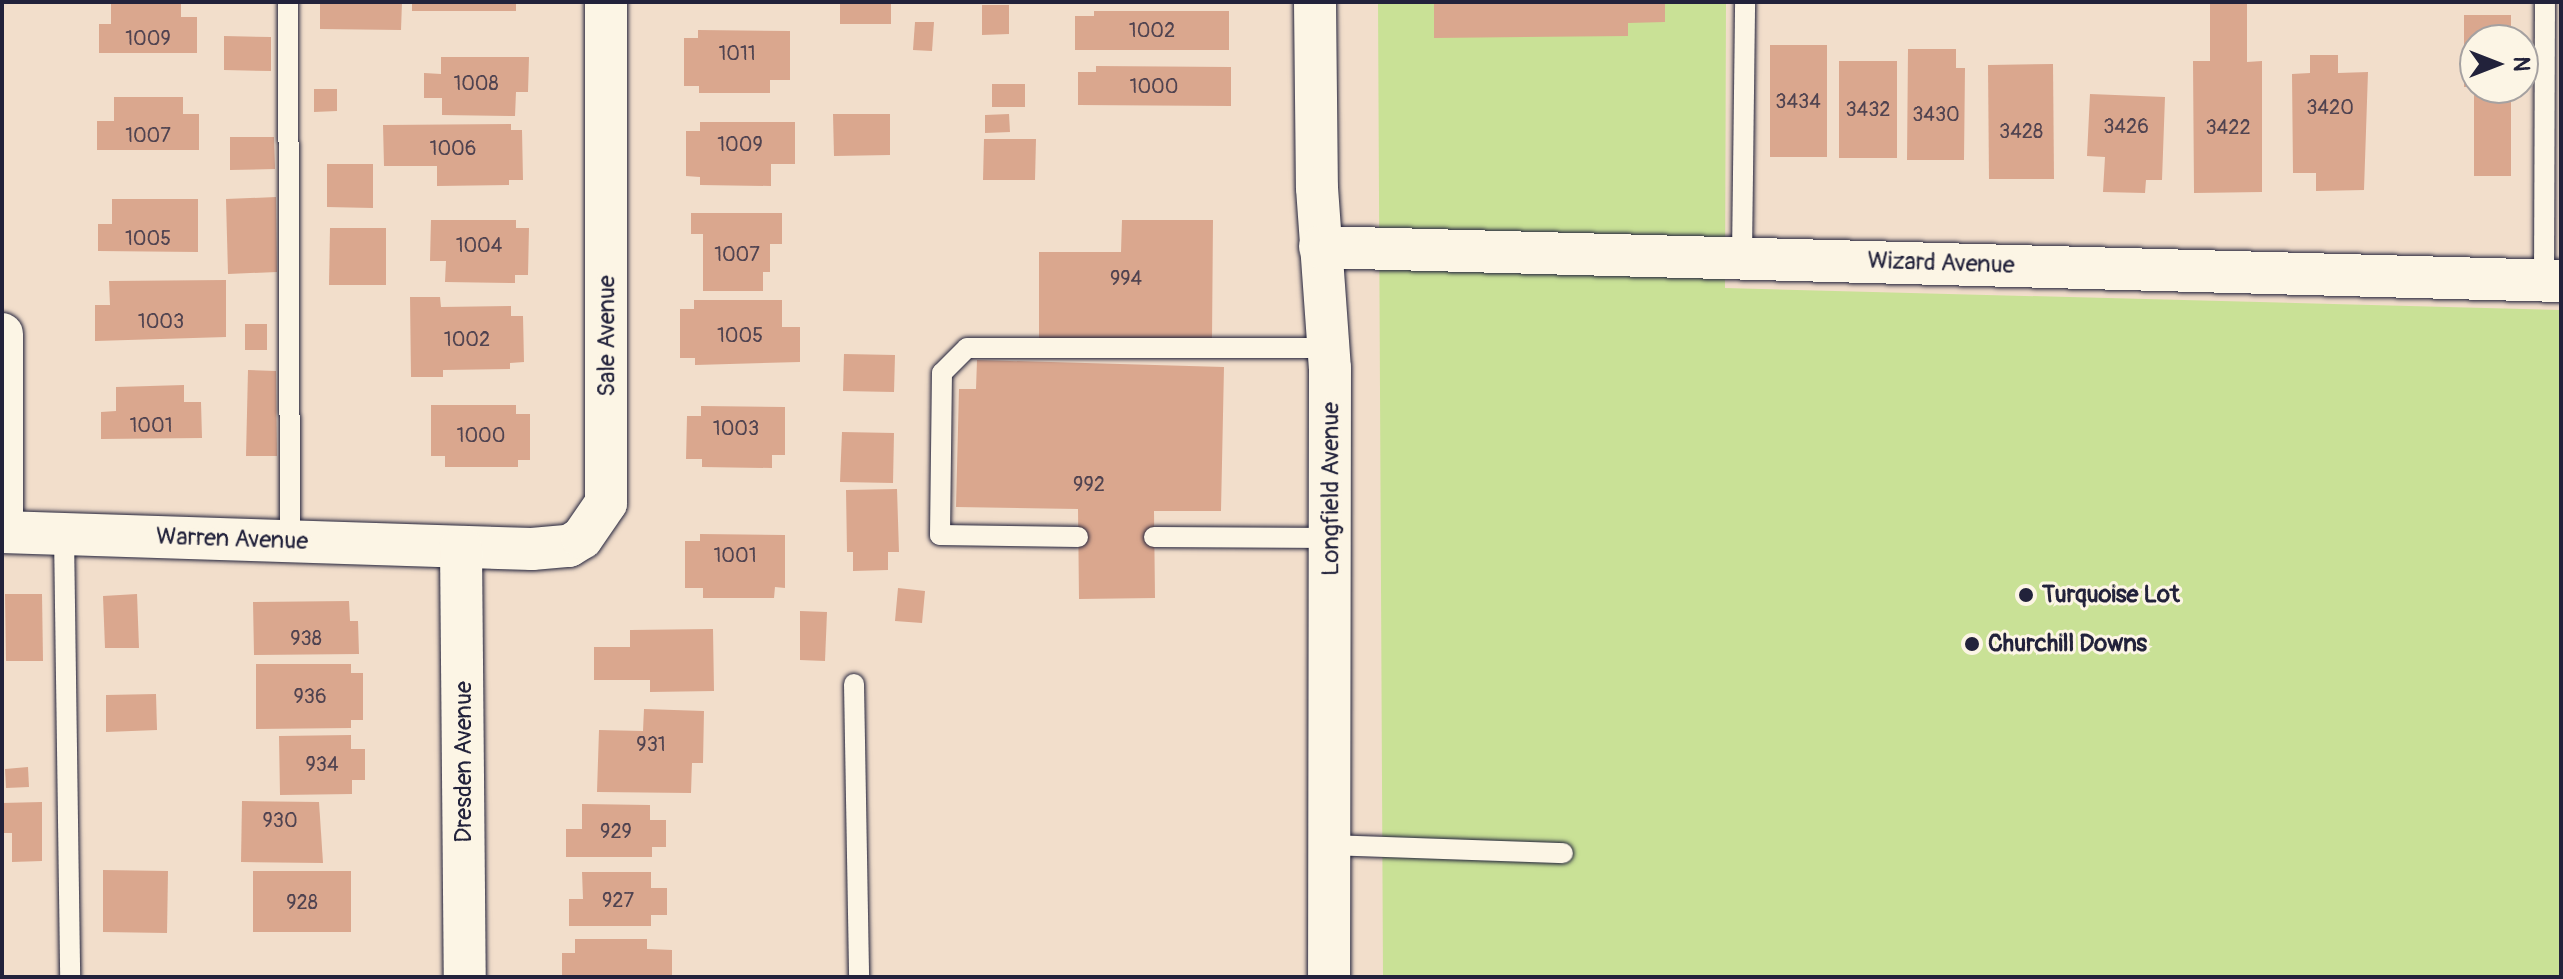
<!DOCTYPE html>
<style>
body{margin:0}
#map{position:relative;width:2563px;height:979px;overflow:hidden;background:#f2decb;font-family:Pangolin,sans-serif}
div>[style]{position:absolute}
[style*='--x']{left:calc(var(--x)*1px);top:calc(var(--y)*1px);width:calc(var(--w)*1px);rotate:calc(var(--a)*1deg)}
.green>*{inset:0;background:#c9e196}
.building>*{inset:0;background:#daa78e}
.roads{filter:drop-shadow(0 0 2px #22223b) drop-shadow(0 0 2px #22223b)}
.service>*{height:20px;margin:-10px;padding:0 10px;transform-origin:10px;border-radius:10px;background:#fcf5e5}
.minor>*{height:42px;margin:-21px;padding:0 21px;transform-origin:21px;border-radius:21px;background:#fcf5e5}
.dots>*{width:22px;height:22px;translate:-50% -50%;box-sizing:border-box;border:4px solid #fcf5e5;border-radius:50%}
span{translate:-50% -50%;white-space:nowrap;text-align:center;line-height:1.15;-webkit-text-stroke:6px #fcf5e5;paint-order:stroke}
.number-label{font-size:20px;color:#504350}
.number-label span{-webkit-text-stroke-width:0}
.street-label{font-size:24px;color:#22223b}
.poi-label{font-size:24px;color:#22223b;font-weight:700}
.left{translate:0 -50%;text-align:left}
.frame{position:absolute;inset:0;border:4px solid #22223b;pointer-events:none}
.north{position:absolute;left:2459px;top:24px;width:80px;height:80px;box-sizing:border-box;background:#fcf5e5;border:2px solid #a5a1a1;border-radius:50%;rotate:90deg;font-size:22px;font-weight:700;line-height:32px;text-align:center;color:#22223b}
.north::after{content:'';display:block;margin:auto;width:28px;height:36px;background:#22223b;clip-path:polygon(50% 0,100% 100%,50% 72%,0 100%)}
</style>
<div id="map">
<div class="green">
<div style="clip-path:polygon(1378px 2px,1726px 2px,1725px 288px,2561px 310px,2561px 977px,1383px 977px)"></div>
</div>
<div class="building">
<div style="clip-path:polygon(320px 2px,402px 2px,401px 30px,320px 29px)"></div>
<div style="clip-path:polygon(412px 2px,516px 2px,516px 11px,412px 11px)"></div>
<div style="clip-path:polygon(840px 2px,891px 2px,891px 24px,840px 24px)"></div>
<div style="clip-path:polygon(1434px 2px,1665px 2px,1665px 22px,1628px 23px,1628px 36px,1434px 38px)"></div>
<div style="clip-path:polygon(2210px 2px,2247px 2px,2247px 62px,2262px 61px,2262px 192px,2194px 193px,2193px 61px,2210px 61px)"></div>
<div style="clip-path:polygon(111px 3px,181px 3px,181px 17px,197px 17px,197px 53px,99px 53px,99px 24px,111px 24px)"></div>
<div style="clip-path:polygon(982px 5px,1009px 5px,1009px 34px,982px 35px)"></div>
<div style="clip-path:polygon(1094px 11px,1229px 11px,1229px 50px,1075px 50px,1075px 16px,1094px 16px)"></div>
<div style="clip-path:polygon(2464px 15px,2511px 15px,2511px 40px,2475px 40px,2475px 87px,2464px 87px)"></div>
<div style="clip-path:polygon(915px 22px,934px 22px,932px 51px,913px 50px)"></div>
<div style="clip-path:polygon(698px 30px,790px 31px,790px 80px,770px 80px,770px 93px,699px 93px,699px 86px,684px 86px,684px 38px,698px 38px)"></div>
<div style="clip-path:polygon(224px 36px,271px 37px,271px 71px,224px 70px)"></div>
<div style="clip-path:polygon(1770px 45px,1827px 45px,1827px 157px,1770px 157px)"></div>
<div style="clip-path:polygon(1908px 49px,1956px 49px,1956px 68px,1965px 68px,1964px 160px,1907px 160px)"></div>
<div style="clip-path:polygon(2310px 55px,2338px 55px,2338px 73px,2368px 72px,2364px 190px,2316px 191px,2316px 173px,2293px 173px,2292px 74px,2310px 73px)"></div>
<div style="clip-path:polygon(441px 57px,529px 57px,528px 92px,516px 92px,515px 116px,442px 115px,442px 98px,424px 98px,424px 73px,441px 74px)"></div>
<div style="clip-path:polygon(1839px 61px,1897px 61px,1897px 158px,1839px 158px)"></div>
<div style="clip-path:polygon(2053px 64px,2054px 179px,1989px 179px,1988px 65px)"></div>
<div style="clip-path:polygon(1096px 66px,1231px 67px,1231px 106px,1078px 105px,1078px 72px,1096px 72px)"></div>
<div style="clip-path:polygon(992px 84px,1025px 84px,1025px 107px,992px 107px)"></div>
<div style="clip-path:polygon(2474px 88px,2511px 88px,2511px 176px,2474px 176px)"></div>
<div style="clip-path:polygon(314px 89px,337px 89px,337px 111px,314px 112px)"></div>
<div style="clip-path:polygon(2090px 94px,2165px 97px,2162px 180px,2146px 180px,2145px 193px,2103px 192px,2105px 157px,2087px 156px)"></div>
<div style="clip-path:polygon(114px 97px,183px 97px,183px 114px,199px 114px,199px 150px,97px 150px,97px 121px,114px 121px)"></div>
<div style="clip-path:polygon(833px 114px,890px 114px,890px 155px,834px 156px)"></div>
<div style="clip-path:polygon(1009px 114px,1010px 132px,985px 133px,985px 115px)"></div>
<div style="clip-path:polygon(700px 122px,795px 122px,795px 164px,771px 164px,771px 186px,700px 185px,700px 177px,686px 176px,686px 131px,700px 131px)"></div>
<div style="clip-path:polygon(511px 124px,511px 130px,522px 130px,523px 180px,509px 180px,509px 185px,437px 186px,437px 166px,384px 166px,383px 125px)"></div>
<div style="clip-path:polygon(230px 137px,274px 137px,275px 169px,230px 170px)"></div>
<div style="clip-path:polygon(984px 139px,1036px 139px,1035px 180px,983px 180px)"></div>
<div style="clip-path:polygon(327px 164px,373px 164px,373px 208px,327px 207px)"></div>
<div style="clip-path:polygon(276px 197px,277px 272px,228px 274px,226px 199px)"></div>
<div style="clip-path:polygon(112px 199px,198px 199px,198px 252px,98px 251px,98px 224px,112px 224px)"></div>
<div style="clip-path:polygon(691px 213px,782px 213px,782px 244px,770px 244px,770px 272px,763px 272px,763px 291px,703px 291px,703px 234px,691px 234px)"></div>
<div style="clip-path:polygon(431px 220px,516px 220px,516px 228px,529px 228px,528px 275px,515px 275px,515px 283px,445px 282px,446px 261px,430px 261px)"></div>
<div style="clip-path:polygon(1122px 220px,1213px 220px,1212px 340px,1039px 339px,1039px 252px,1121px 252px)"></div>
<div style="clip-path:polygon(330px 228px,386px 228px,386px 285px,329px 285px)"></div>
<div style="clip-path:polygon(226px 280px,226px 337px,95px 341px,95px 305px,110px 305px,109px 281px)"></div>
<div style="clip-path:polygon(410px 297px,440px 297px,441px 307px,511px 306px,511px 316px,523px 316px,524px 362px,510px 363px,510px 369px,443px 370px,443px 377px,411px 377px)"></div>
<div style="clip-path:polygon(694px 300px,782px 300px,782px 327px,800px 327px,800px 362px,695px 365px,695px 358px,680px 358px,680px 309px,694px 309px)"></div>
<div style="clip-path:polygon(245px 324px,267px 324px,267px 350px,245px 350px)"></div>
<div style="clip-path:polygon(844px 354px,895px 355px,894px 392px,843px 391px)"></div>
<div style="clip-path:polygon(977px 360px,1224px 367px,1221px 511px,1154px 511px,1155px 598px,1079px 599px,1078px 509px,956px 507px,959px 389px,976px 389px)"></div>
<div style="clip-path:polygon(248px 370px,276px 371px,277px 456px,246px 456px)"></div>
<div style="clip-path:polygon(184px 385px,184px 402px,201px 402px,202px 438px,101px 439px,101px 412px,116px 411px,116px 387px)"></div>
<div style="clip-path:polygon(431px 405px,516px 405px,516px 414px,530px 414px,530px 460px,518px 460px,518px 467px,445px 467px,445px 456px,431px 456px)"></div>
<div style="clip-path:polygon(701px 406px,785px 407px,785px 455px,772px 455px,772px 468px,702px 467px,702px 459px,686px 459px,687px 416px,701px 416px)"></div>
<div style="clip-path:polygon(842px 432px,894px 433px,893px 483px,840px 482px)"></div>
<div style="clip-path:polygon(897px 489px,899px 552px,888px 552px,888px 570px,853px 571px,853px 552px,847px 552px,846px 490px)"></div>
<div style="clip-path:polygon(700px 534px,785px 535px,785px 588px,775px 587px,774px 598px,703px 598px,703px 588px,685px 588px,685px 541px,700px 541px)"></div>
<div style="clip-path:polygon(898px 588px,925px 591px,922px 623px,895px 621px)"></div>
<div style="clip-path:polygon(5px 594px,42px 594px,43px 661px,6px 661px)"></div>
<div style="clip-path:polygon(137px 594px,139px 648px,105px 648px,103px 596px)"></div>
<div style="clip-path:polygon(349px 601px,350px 621px,358px 621px,359px 654px,254px 655px,253px 602px)"></div>
<div style="clip-path:polygon(800px 611px,827px 612px,825px 661px,800px 660px)"></div>
<div style="clip-path:polygon(713px 629px,714px 691px,650px 692px,650px 680px,594px 680px,594px 647px,630px 647px,630px 630px)"></div>
<div style="clip-path:polygon(256px 664px,351px 664px,351px 673px,363px 673px,363px 720px,351px 720px,351px 728px,256px 729px)"></div>
<div style="clip-path:polygon(156px 694px,157px 730px,106px 732px,106px 695px)"></div>
<div style="clip-path:polygon(644px 709px,704px 711px,703px 763px,692px 763px,691px 793px,597px 792px,599px 730px,643px 731px)"></div>
<div style="clip-path:polygon(351px 735px,351px 749px,365px 749px,365px 780px,352px 780px,352px 794px,280px 795px,279px 736px)"></div>
<div style="clip-path:polygon(28px 767px,29px 787px,6px 788px,5px 769px)"></div>
<div style="clip-path:polygon(242px 801px,319px 802px,323px 863px,241px 862px)"></div>
<div style="clip-path:polygon(42px 802px,42px 861px,12px 862px,12px 833px,2px 833px,2px 803px)"></div>
<div style="clip-path:polygon(582px 804px,650px 805px,650px 820px,666px 820px,666px 847px,652px 847px,652px 857px,566px 857px,566px 829px,582px 829px)"></div>
<div style="clip-path:polygon(103px 870px,168px 871px,167px 933px,103px 932px)"></div>
<div style="clip-path:polygon(253px 871px,351px 871px,351px 932px,253px 932px)"></div>
<div style="clip-path:polygon(582px 872px,651px 872px,651px 888px,667px 888px,667px 915px,651px 915px,651px 926px,569px 926px,569px 899px,583px 899px)"></div>
<div style="clip-path:polygon(575px 939px,647px 939px,647px 949px,672px 950px,672px 977px,562px 977px,562px 953px,575px 953px)"></div>
</div>
<div class="roads">
<div class="service">
<div style="--x:288;--y:2;--w:539;--a:89.79"></div>
<div style="--x:1742;--y:256;--w:254;--a:-89.3"></div>
<div style="--x:2544;--y:281;--w:279;--a:-89.8"></div>
<div style="--x:64;--y:534;--w:443;--a:89.2"></div>
<div style="--x:1078;--y:537;--w:138;--a:-179.2"></div>
<div style="--x:940;--y:535;--w:162;--a:-89.3"></div>
<div style="--x:942;--y:373;--w:35;--a:-45"></div>
<div style="--x:967;--y:348;--w:362;--a:0"></div>
<div style="--x:1154;--y:537;--w:177;--a:0.3"></div>
<div style="--x:854;--y:684;--w:293;--a:89"></div>
<div style="--x:1331;--y:845;--w:232;--a:2"></div>
</div>
<div class="minor">
<div style="--x:1315;--y:2;--w:186;--a:89.4"></div>
<div style="--x:1317;--y:188;--w:180;--a:85.9"></div>
<div style="--x:1330;--y:368;--w:609;--a:90.09"></div>
<div style="--x:1320;--y:247;--w:1241;--a:1.57"></div>
<div style="--x:2;--y:334;--w:178;--a:90"></div>
<div style="--x:2;--y:532;--w:530;--a:1.84"></div>
<div style="--x:532;--y:549;--w:37;--a:-5"></div>
<div style="--x:569;--y:546;--w:15;--a:-32"></div>
<div style="--x:582;--y:538;--w:42;--a:-55.6"></div>
<div style="--x:606;--y:503;--w:501;--a:-90"></div>
<div style="--x:461;--y:547;--w:430;--a:89.5"></div>
</div>
</div>
<div class="dots">
<div style="left:2026px;top:595px;background:#22223b"></div>
<div style="left:1972px;top:644px;background:#22223b"></div>
</div>
<div class="number-label">
<span style="left:1152px;top:30px">1002</span>
<span style="left:148px;top:38px">1009</span>
<span style="left:737px;top:53px">1011</span>
<span style="left:476px;top:83px">1008</span>
<span style="left:1154px;top:86px">1000</span>
<span style="left:1798px;top:101px">3434</span>
<span style="left:2330px;top:107px">3420</span>
<span style="left:1868px;top:109px">3432</span>
<span style="left:1936px;top:114px">3430</span>
<span style="left:2126px;top:126px">3426</span>
<span style="left:2228px;top:127px">3422</span>
<span style="left:2021px;top:131px">3428</span>
<span style="left:148px;top:135px">1007</span>
<span style="left:740px;top:144px">1009</span>
<span style="left:453px;top:148px">1006</span>
<span style="left:148px;top:238px">1005</span>
<span style="left:479px;top:245px">1004</span>
<span style="left:737px;top:254px">1007</span>
<span style="left:1126px;top:278px">994</span>
<span style="left:161px;top:321px">1003</span>
<span style="left:740px;top:335px">1005</span>
<span style="left:467px;top:339px">1002</span>
<span style="left:151px;top:425px">1001</span>
<span style="left:736px;top:428px">1003</span>
<span style="left:481px;top:435px">1000</span>
<span style="left:1089px;top:484px">992</span>
<span style="left:735px;top:555px">1001</span>
<span style="left:306px;top:638px">938</span>
<span style="left:310px;top:696px">936</span>
<span style="left:651px;top:744px">931</span>
<span style="left:322px;top:764px">934</span>
<span style="left:280px;top:820px">930</span>
<span style="left:616px;top:831px">929</span>
<span style="left:618px;top:900px">927</span>
<span style="left:302px;top:902px">928</span>
</div>
<div class="street-label">
<span style="left:1941px;top:263px;rotate:2deg">Wizard Avenue</span>
<span style="left:607px;top:336px;rotate:-90deg">Sale Avenue</span>
<span style="left:1331px;top:489px;rotate:-90deg">Longfield Avenue</span>
<span style="left:232px;top:539px;rotate:2deg">Warren Avenue</span>
<span style="left:464px;top:762px;rotate:-90deg">Dresden Avenue</span>
</div>
<div class="poi-label">
<span class="left" style="left:2042px;top:595px">Turquoise Lot</span>
<span class="left" style="left:1988px;top:644px">Churchill Downs</span>
</div>
<div class="frame"></div>
<div class="north">N</div>
</div>
